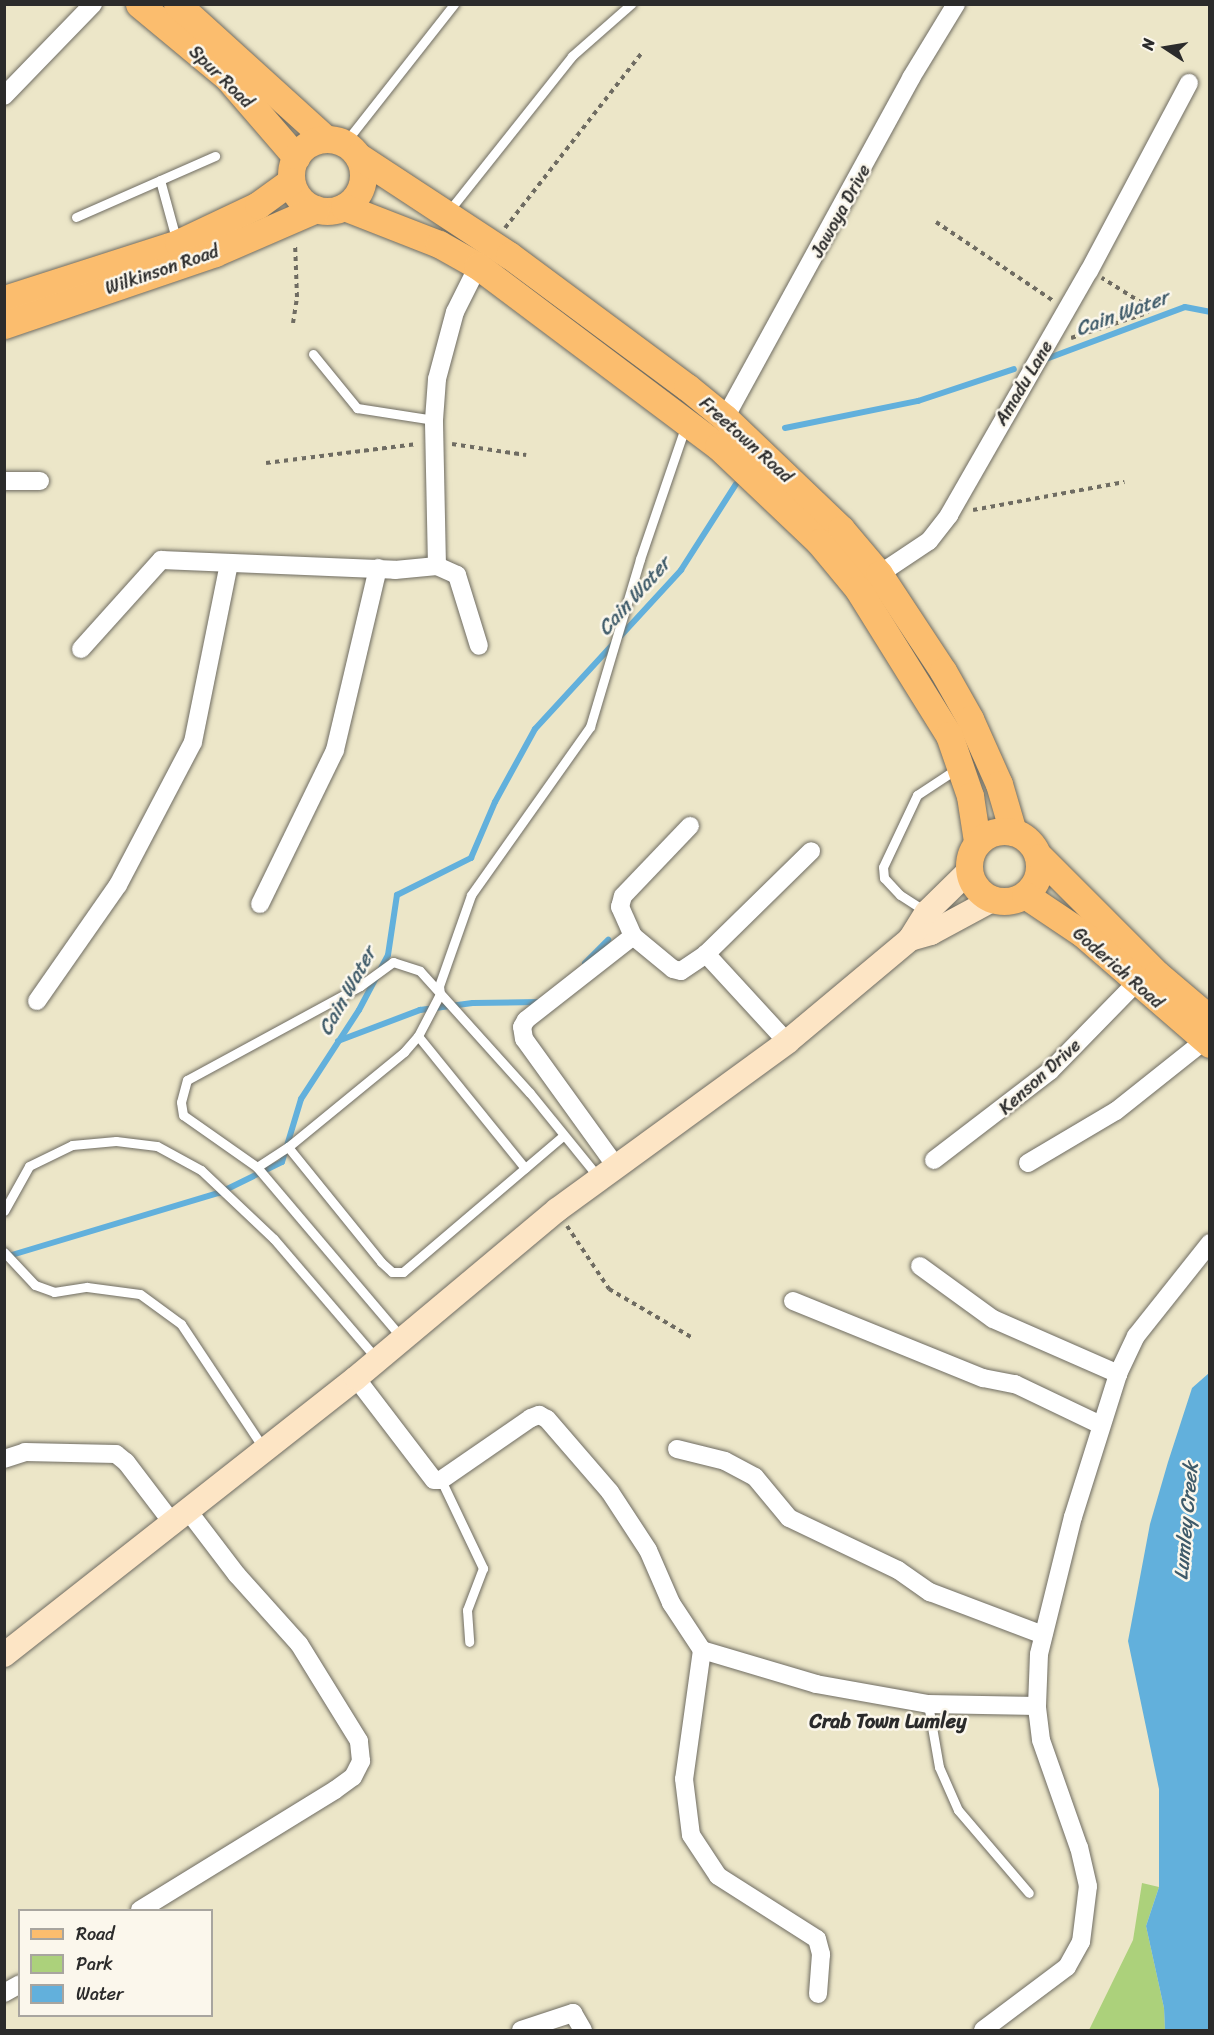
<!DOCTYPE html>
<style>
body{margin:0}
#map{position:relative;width:1214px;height:2035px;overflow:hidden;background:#ece6c8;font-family:Sriracha,sans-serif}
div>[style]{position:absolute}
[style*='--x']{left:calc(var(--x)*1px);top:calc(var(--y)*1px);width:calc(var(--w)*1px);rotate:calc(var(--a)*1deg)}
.green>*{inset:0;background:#acd17b}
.water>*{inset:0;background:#62b0dc}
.stream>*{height:6px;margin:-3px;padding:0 3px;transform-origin:3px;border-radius:3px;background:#62b0dc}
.path>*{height:4px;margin-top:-2px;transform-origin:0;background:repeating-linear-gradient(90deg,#6f6c62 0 4.5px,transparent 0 9px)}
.roads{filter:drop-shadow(0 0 2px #6f6c62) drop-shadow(0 0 2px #6f6c62)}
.lane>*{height:9px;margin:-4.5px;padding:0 4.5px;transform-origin:4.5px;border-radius:4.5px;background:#fff}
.street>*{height:18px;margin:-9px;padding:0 9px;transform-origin:9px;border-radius:9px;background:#fff}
.secondary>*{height:24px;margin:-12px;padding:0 12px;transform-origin:12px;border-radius:12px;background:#fde5c5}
.primary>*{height:27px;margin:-13.5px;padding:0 13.5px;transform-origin:13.5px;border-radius:13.5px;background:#fbbd6e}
.primary>.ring{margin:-13.5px;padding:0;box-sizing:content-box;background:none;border:27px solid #fbbd6e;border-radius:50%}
span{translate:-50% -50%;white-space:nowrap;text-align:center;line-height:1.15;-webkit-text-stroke:5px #fbf7ec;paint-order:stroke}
.street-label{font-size:18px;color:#2b2b2b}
.water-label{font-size:20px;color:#3e5a69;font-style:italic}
.neighbourhood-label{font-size:20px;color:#2b2b2b;font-weight:700}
.frame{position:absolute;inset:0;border:6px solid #2b2b2b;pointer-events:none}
.legend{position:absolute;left:18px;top:1909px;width:195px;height:108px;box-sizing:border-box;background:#fbf7ec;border:2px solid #a8a59f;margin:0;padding:8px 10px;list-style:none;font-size:18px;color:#2b2b2b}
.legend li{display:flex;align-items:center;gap:12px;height:30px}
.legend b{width:30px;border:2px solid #a8a59f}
.north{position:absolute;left:1136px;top:18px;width:60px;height:60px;-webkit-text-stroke:4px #fbf7ec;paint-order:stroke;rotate:282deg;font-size:16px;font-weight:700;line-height:24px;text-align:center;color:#2b2b2b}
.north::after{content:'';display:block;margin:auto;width:21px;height:27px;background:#2b2b2b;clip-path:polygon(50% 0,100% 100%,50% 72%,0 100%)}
</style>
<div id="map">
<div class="green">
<div style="clip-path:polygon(1142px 1883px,1159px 1887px,1146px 1926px,1164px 2008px,1165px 2030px,1089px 2030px,1133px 1940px)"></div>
</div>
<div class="water">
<div style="clip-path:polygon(1209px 1373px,1209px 2030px,1165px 2030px,1164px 2008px,1146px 1926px,1159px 1887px,1159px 1789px,1128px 1641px,1150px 1524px,1168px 1462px,1192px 1388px)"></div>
</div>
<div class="stream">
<div style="--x:1046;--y:359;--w:148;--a:-20.5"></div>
<div style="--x:1185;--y:307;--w:25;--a:11"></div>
<div style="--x:785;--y:428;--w:136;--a:-11.5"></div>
<div style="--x:918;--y:401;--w:101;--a:-18.4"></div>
<div style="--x:585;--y:963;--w:33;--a:-45"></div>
<div style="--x:338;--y:1041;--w:88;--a:-20.7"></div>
<div style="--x:420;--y:1010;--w:53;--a:-7.5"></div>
<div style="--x:473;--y:1003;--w:67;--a:-0.9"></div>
<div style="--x:5;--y:1257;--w:223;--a:-16.7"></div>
<div style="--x:219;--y:1193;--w:70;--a:-26.2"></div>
<div style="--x:282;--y:1162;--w:66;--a:-73.2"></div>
<div style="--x:301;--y:1099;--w:106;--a:-56.9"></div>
<div style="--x:359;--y:1010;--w:62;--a:-62.2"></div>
<div style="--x:388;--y:955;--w:61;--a:-81.5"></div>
<div style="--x:397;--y:895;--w:83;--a:-26.6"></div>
<div style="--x:471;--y:858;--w:61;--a:-66.8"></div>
<div style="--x:495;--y:802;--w:83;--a:-61.3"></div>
<div style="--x:535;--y:729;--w:216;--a:-47.4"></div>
<div style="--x:681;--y:570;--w:102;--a:-57.4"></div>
</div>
<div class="path">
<div style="--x:936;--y:222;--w:140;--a:33.9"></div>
<div style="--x:505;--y:228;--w:221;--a:-52"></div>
<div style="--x:293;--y:323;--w:26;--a:-81"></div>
<div style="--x:297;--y:297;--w:54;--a:-92.1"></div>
<div style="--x:1071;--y:338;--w:80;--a:-18.2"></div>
<div style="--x:1147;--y:313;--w:6;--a:-59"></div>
<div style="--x:1150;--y:308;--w:57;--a:-148"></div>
<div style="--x:452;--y:444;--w:75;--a:8.5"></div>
<div style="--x:266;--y:463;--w:152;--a:-7.2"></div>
<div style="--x:973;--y:510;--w:154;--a:-10.5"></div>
<div style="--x:567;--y:1226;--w:76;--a:56.3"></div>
<div style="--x:609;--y:1289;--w:95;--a:30.3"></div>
</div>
<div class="roads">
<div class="lane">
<div style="--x:344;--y:144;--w:178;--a:-51.8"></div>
<div style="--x:160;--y:180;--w:64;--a:74.7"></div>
<div style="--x:448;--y:212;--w:199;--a:-51.5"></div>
<div style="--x:572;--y:56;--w:79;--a:-41.4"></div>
<div style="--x:76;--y:217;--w:152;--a:-23.7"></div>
<div style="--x:313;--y:354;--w:70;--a:50.8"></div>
<div style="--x:357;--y:408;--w:78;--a:8.9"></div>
<div style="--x:925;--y:911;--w:30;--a:-147"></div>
<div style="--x:900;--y:895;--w:23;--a:-133"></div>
<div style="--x:884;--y:878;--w:11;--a:-95"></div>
<div style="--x:883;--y:867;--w:80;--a:-64.7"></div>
<div style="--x:917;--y:795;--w:49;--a:-33.4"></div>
<div style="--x:418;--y:1036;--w:170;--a:51"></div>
<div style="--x:288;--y:1147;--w:148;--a:51"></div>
<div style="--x:381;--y:1262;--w:15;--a:42"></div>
<div style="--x:392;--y:1272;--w:11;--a:0"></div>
<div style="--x:403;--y:1272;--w:210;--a:-40.4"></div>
<div style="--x:257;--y:1167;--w:37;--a:-33"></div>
<div style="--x:288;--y:1147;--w:150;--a:-39.3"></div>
<div style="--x:404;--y:1052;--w:21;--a:-49"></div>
<div style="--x:418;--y:1036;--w:47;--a:-62.4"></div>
<div style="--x:440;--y:994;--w:8;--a:-97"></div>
<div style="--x:439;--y:986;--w:96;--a:-70.6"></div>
<div style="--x:471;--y:895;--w:206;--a:-54.7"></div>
<div style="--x:590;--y:727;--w:175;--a:-73.4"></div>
<div style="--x:640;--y:559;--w:142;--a:-71.1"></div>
<div style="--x:4;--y:1211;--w:51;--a:-60.9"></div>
<div style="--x:29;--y:1166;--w:48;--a:-26"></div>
<div style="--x:72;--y:1145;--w:44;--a:-5.2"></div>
<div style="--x:116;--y:1141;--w:41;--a:7"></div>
<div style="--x:157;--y:1146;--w:50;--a:28.6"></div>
<div style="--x:201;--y:1170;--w:100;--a:43.4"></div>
<div style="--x:274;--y:1239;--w:157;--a:49.4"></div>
<div style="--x:4;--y:1252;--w:45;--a:46.8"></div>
<div style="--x:35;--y:1285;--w:20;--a:20"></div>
<div style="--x:54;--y:1292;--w:33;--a:-9"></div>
<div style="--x:87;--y:1287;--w:53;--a:7.5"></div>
<div style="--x:140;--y:1294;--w:51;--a:36.2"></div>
<div style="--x:181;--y:1324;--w:150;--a:56.4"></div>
<div style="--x:401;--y:1337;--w:223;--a:-130.3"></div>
<div style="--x:257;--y:1167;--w:90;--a:-144.9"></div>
<div style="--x:183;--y:1115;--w:13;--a:-99"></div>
<div style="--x:181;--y:1102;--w:23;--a:-75"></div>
<div style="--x:187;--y:1080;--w:197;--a:-28.5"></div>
<div style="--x:360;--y:986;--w:41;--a:-36"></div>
<div style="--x:393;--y:962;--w:28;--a:18"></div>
<div style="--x:420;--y:971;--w:164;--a:48"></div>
<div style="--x:530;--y:1093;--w:109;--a:50.9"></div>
<div style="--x:441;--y:1480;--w:98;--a:64.5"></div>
<div style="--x:483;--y:1568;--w:45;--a:110.9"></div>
<div style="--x:467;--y:1610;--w:32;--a:86"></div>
<div style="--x:928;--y:1704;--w:64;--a:80.1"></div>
<div style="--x:939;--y:1767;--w:47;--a:66.2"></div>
<div style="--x:958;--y:1810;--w:109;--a:49.5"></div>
</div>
<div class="street">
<div style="--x:4;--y:96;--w:128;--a:-45.9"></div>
<div style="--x:725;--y:418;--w:388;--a:-61.3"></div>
<div style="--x:911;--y:78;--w:87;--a:-58.7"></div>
<div style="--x:4;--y:481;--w:36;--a:0"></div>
<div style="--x:437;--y:566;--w:22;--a:24"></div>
<div style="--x:457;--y:575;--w:74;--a:72.8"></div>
<div style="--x:869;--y:581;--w:72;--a:-33.7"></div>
<div style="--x:929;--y:541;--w:33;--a:-52"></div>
<div style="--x:949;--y:515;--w:281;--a:-60.2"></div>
<div style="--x:1089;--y:271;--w:213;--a:-62"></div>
<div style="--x:81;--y:649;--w:120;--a:-48"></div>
<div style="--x:161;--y:560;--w:234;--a:2.4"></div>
<div style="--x:395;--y:570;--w:42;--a:-5.4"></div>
<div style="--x:437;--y:566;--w:146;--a:-91.2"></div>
<div style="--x:434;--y:420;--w:41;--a:-85.8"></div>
<div style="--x:437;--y:379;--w:69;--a:-75"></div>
<div style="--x:455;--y:312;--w:51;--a:-63.4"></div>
<div style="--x:260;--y:904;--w:171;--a:-64"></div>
<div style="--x:335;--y:750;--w:187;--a:-76.7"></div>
<div style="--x:633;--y:936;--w:52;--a:39.5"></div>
<div style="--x:673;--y:969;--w:8;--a:14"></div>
<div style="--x:681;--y:971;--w:30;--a:-34"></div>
<div style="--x:37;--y:1001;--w:141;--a:-55.1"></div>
<div style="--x:118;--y:885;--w:161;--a:-62.3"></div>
<div style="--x:193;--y:742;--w:182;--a:-78.6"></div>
<div style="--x:787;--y:1042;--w:120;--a:-132.6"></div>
<div style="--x:706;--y:954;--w:147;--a:-44.4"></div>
<div style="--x:934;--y:1160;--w:146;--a:-37.5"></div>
<div style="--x:1050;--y:1071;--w:123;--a:-45.7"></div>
<div style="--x:1028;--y:1163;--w:102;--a:-30.6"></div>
<div style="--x:1116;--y:1111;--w:112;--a:-38.5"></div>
<div style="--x:615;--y:1165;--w:155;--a:-125.8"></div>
<div style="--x:524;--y:1039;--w:12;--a:-99"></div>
<div style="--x:522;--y:1027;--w:8;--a:-60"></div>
<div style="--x:526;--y:1020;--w:136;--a:-38.1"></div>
<div style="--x:633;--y:936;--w:32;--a:-114"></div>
<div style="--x:620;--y:907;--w:11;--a:-75"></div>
<div style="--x:623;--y:896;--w:97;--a:-46.3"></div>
<div style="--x:920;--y:1266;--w:90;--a:36"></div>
<div style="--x:993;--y:1319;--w:137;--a:23.7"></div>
<div style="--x:793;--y:1301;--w:205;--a:22.1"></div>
<div style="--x:983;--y:1378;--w:33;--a:11"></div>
<div style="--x:1015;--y:1384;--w:93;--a:25.5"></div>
<div style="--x:356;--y:1378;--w:128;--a:52.6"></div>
<div style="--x:434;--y:1480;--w:7;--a:0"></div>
<div style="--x:441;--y:1480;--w:109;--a:-34.6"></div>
<div style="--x:531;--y:1418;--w:9;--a:-21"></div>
<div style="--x:539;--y:1415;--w:9;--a:27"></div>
<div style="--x:547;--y:1419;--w:96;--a:49.2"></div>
<div style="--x:610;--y:1492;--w:69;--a:56.8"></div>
<div style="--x:648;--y:1550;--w:58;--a:66.5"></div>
<div style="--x:671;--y:1603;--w:56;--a:56.6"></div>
<div style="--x:702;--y:1650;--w:119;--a:16.6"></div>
<div style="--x:816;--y:1684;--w:114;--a:10.1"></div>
<div style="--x:928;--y:1704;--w:109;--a:1.1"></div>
<div style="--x:677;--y:1449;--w:49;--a:14"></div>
<div style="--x:725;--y:1461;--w:34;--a:28"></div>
<div style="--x:755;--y:1477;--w:53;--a:50.3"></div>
<div style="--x:789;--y:1518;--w:121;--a:25.5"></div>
<div style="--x:898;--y:1570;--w:39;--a:35"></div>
<div style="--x:930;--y:1592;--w:121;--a:20.8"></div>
<div style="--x:4;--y:1459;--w:22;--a:-18"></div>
<div style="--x:25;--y:1452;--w:91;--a:1.3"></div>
<div style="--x:116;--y:1454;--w:13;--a:39"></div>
<div style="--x:126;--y:1462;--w:79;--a:52.7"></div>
<div style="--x:702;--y:1650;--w:130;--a:97.9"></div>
<div style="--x:684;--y:1779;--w:56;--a:82.9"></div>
<div style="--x:691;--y:1835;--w:49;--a:56.6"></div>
<div style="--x:718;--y:1876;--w:117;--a:32.5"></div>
<div style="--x:817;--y:1939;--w:16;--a:75"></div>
<div style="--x:821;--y:1954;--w:40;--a:94.3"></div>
<div style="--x:140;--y:1910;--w:229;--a:-31.6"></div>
<div style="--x:335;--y:1790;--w:22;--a:-36"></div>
<div style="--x:353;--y:1777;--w:18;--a:-63"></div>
<div style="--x:361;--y:1761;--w:20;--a:-96"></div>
<div style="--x:359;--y:1741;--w:114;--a:-121.7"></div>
<div style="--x:299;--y:1644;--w:93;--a:-131.9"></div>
<div style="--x:237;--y:1575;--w:79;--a:-127.3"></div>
<div style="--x:4;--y:1993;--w:18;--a:-29"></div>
<div style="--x:521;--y:2030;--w:55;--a:-18.1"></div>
<div style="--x:573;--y:2013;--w:20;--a:60"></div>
<div style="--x:983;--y:2030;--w:105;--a:-36.9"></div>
<div style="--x:1067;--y:1967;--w:29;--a:-61"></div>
<div style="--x:1081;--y:1942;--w:56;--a:-82.9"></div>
<div style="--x:1088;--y:1886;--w:39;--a:-103"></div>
<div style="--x:1079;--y:1848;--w:114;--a:-109.4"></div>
<div style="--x:1041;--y:1740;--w:34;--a:-97"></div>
<div style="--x:1037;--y:1706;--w:52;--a:-87.8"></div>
<div style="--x:1039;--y:1654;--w:141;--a:-76.1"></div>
<div style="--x:1073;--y:1517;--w:150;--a:-72.5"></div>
<div style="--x:1118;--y:1374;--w:42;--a:-64.7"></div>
<div style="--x:1136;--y:1336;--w:119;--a:-51.5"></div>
</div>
<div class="secondary">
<div style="--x:910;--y:939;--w:22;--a:-16"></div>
<div style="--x:931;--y:933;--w:69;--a:-28.4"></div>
<div style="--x:4;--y:1655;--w:448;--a:-38.2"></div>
<div style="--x:356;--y:1378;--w:262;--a:-39.9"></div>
<div style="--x:557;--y:1210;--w:285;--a:-36.1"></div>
<div style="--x:787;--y:1042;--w:160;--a:-39.9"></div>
<div style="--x:910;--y:939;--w:32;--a:-58"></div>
<div style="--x:927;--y:912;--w:57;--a:-44.3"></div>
</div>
<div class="primary">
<div style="--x:139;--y:4;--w:114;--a:39.7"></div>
<div style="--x:227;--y:77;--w:106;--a:49.2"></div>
<div style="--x:177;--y:4;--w:201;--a:42.2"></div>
<div class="ring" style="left:291px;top:139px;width:45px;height:45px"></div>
<div style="--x:358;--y:156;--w:181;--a:33.3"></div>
<div style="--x:509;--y:255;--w:222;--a:36.6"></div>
<div style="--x:687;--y:387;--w:49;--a:39.2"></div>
<div style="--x:725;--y:418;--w:161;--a:43.7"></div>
<div style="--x:841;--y:529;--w:59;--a:49.8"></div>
<div style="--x:879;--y:574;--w:116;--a:56.6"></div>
<div style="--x:943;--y:671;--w:55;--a:60.6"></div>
<div style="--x:970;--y:719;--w:71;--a:66"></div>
<div style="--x:999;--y:784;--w:50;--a:73.7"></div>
<div style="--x:344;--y:207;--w:102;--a:21.3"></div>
<div style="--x:439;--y:244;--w:45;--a:29.4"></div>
<div style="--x:478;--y:266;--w:300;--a:36.9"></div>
<div style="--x:718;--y:446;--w:139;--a:43.5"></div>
<div style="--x:819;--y:542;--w:61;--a:50.3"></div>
<div style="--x:858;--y:589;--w:172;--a:58.1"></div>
<div style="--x:949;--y:735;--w:65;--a:71"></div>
<div style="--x:970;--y:796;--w:46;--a:81.2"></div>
<div style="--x:4;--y:299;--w:183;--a:-17.8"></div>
<div style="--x:178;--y:243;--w:89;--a:-25.4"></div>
<div style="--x:258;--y:205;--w:41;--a:-36"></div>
<div style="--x:4;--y:325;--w:223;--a:-18.8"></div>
<div style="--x:215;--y:253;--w:110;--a:-23.5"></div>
<div class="ring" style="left:969px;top:831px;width:43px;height:43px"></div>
<div style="--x:1040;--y:857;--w:165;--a:45"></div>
<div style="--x:1157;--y:974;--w:70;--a:40.3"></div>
<div style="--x:1025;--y:895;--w:70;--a:33.9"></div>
<div style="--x:1083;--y:934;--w:168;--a:40.9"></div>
</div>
</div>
<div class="street-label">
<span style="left:221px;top:77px;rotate:44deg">Spur Road</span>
<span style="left:841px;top:211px;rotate:-61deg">Jawoya Drive</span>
<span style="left:162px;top:270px;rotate:-19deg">Wilkinson Road</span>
<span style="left:1024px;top:383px;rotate:-59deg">Amadu Lane</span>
<span style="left:746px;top:440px;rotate:42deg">Freetown Road</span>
<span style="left:1118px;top:968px;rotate:41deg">Goderich Road</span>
<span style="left:1040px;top:1077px;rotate:-42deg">Kenson Drive</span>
</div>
<div class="water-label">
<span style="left:1122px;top:313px;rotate:-20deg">Cain Water</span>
<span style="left:634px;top:596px;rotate:-48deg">Cain Water</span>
<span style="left:347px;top:991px;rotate:-61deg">Cain Water</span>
<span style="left:1186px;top:1521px;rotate:-85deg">Lumley Creek</span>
</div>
<div class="neighbourhood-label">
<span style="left:888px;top:1721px">Crab Town Lumley</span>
</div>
<div class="frame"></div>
<ul class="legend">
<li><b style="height:8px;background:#fbbd6e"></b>Road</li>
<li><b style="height:16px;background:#acd17b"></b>Park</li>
<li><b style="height:16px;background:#62b0dc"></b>Water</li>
</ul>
<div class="north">N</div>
</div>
